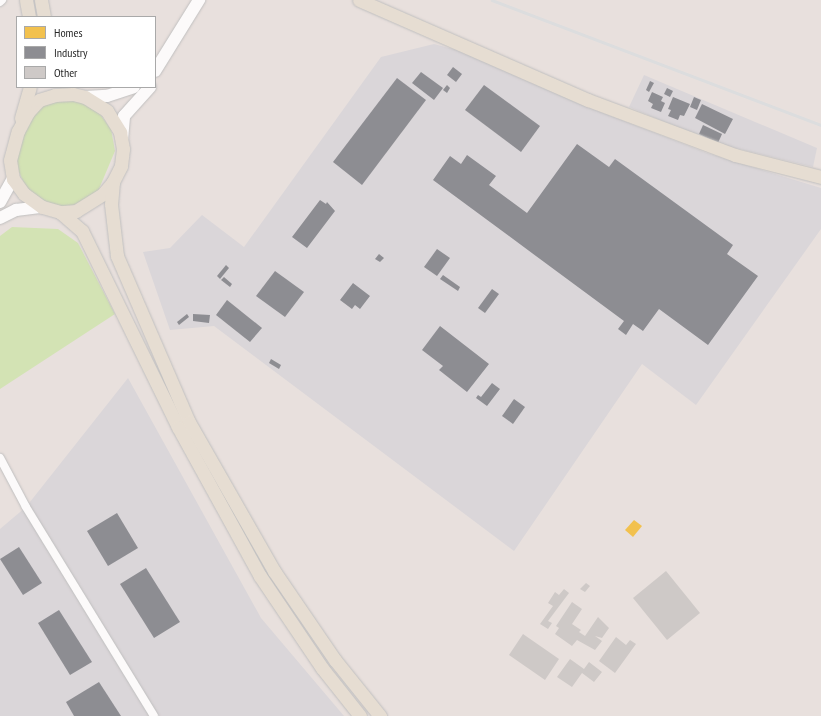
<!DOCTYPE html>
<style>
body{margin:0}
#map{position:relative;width:821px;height:716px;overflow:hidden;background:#e8e0dd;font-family:"PT Sans Narrow",sans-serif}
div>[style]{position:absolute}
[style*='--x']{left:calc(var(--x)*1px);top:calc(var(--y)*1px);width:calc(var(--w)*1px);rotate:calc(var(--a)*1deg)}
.industrial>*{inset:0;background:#dad6d9}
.green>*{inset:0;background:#d3e3b4}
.homes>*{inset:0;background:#f2c14e}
.industry>*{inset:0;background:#8d8d92}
.building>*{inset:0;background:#cec9c7}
.roads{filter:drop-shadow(0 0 1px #c0bfbf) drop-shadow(0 0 1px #c0bfbf)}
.minor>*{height:8px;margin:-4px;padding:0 4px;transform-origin:4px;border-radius:4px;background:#fcfafa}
.secondary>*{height:12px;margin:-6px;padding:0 6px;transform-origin:6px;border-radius:6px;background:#fcfafa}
.primary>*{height:13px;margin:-6.5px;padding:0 6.5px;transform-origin:6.5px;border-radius:6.5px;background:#e6ddd2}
.rail>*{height:2.5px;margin:-1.25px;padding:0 1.25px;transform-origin:1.25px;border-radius:1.25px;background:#dcddde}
span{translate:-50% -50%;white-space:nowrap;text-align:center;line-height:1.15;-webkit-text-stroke:4px #fff;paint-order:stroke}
.legend{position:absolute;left:16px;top:16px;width:140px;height:72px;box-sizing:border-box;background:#fff;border:1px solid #a9a9a9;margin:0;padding:5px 7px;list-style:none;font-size:12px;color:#282828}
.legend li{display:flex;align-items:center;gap:8px;height:20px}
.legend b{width:20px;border:1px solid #a9a9a9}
</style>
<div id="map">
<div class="industrial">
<div style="clip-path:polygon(434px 44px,460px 51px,598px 111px,707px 153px,821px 188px,821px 229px,696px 405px,642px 364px,514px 551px,214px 326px,170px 330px,143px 252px,170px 248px,202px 215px,244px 247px,381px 57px)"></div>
<div style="clip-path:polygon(644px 75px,817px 148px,813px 167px,715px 143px,629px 107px)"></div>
<div style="clip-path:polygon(128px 378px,261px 618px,344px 716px,0 716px,0 529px,26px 507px)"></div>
</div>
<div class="green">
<div style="clip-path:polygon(57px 99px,80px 102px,97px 110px,111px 129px,115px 151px,96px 196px,68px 207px,47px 205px,28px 193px,16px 165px,22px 136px,33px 111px)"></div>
<div style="clip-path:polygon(12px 227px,58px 229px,78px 243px,115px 314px,0 389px,0 236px)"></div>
</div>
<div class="homes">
<div style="clip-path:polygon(634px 520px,642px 526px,633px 537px,625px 530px)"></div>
</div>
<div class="industry">
<div style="clip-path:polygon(453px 67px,462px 74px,456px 82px,447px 75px)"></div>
<div style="clip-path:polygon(421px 72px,443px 88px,434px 100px,412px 83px)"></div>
<div style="clip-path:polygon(397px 78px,426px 100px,362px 185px,333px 162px)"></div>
<div style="clip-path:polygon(650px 81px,654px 83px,649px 92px,646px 90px)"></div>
<div style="clip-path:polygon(447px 85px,450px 88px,447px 93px,443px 90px)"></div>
<div style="clip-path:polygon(484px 85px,540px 126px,521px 152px,465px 110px)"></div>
<div style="clip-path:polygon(667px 88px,673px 91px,670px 97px,664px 94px)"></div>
<div style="clip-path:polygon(652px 92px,663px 97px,661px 101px,665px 103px,661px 112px,651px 108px,653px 104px,648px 101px)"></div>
<div style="clip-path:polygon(673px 97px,690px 104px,684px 116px,680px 115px,678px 120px,668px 116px,671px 110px,668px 109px)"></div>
<div style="clip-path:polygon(694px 97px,701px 100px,697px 110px,690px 107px)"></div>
<div style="clip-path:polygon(702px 104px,733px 119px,725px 134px,695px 118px)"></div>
<div style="clip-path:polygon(703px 125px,722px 134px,718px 143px,699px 134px)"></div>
<div style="clip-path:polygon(577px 144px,609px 167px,615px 159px,733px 245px,727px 254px,758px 276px,708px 345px,659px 309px,643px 331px,633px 324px,626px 335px,618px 329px,624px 321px,433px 180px,450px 156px,461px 164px,467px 155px,496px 176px,489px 185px,527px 213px)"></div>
<div style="clip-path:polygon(320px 200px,326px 204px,327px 202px,335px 211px,307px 248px,292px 237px)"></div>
<div style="clip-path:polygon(437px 249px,450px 258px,437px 276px,424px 267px)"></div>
<div style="clip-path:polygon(379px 254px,384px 258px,380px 262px,375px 259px)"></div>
<div style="clip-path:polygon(226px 265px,229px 268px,220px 279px,217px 276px)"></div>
<div style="clip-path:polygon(275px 271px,304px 292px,285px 317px,256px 296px)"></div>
<div style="clip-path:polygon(443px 275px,460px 287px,458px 291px,440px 279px)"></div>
<div style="clip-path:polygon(224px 277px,232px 284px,230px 287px,221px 280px)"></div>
<div style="clip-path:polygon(353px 283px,370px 296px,360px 309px,355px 305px,352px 309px,340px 300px)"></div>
<div style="clip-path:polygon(492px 289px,499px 294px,485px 313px,478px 308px)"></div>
<div style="clip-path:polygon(227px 300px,262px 328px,250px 342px,216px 315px)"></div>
<div style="clip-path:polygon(187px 314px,189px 317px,179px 325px,177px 322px)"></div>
<div style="clip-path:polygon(193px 314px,210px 315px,209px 323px,193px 321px)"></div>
<div style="clip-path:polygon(440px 326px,489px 364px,467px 392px,439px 370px,443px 366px,422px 350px)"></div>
<div style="clip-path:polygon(271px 359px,281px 365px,279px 369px,269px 363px)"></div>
<div style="clip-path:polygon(492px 383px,500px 389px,487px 406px,476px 398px,478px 395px,481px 397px)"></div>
<div style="clip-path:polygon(514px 399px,525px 407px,513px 424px,502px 416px)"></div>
<div style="clip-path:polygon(117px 513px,138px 548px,108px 566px,87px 531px)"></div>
<div style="clip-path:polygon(19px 547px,42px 583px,23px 595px,0 559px)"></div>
<div style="clip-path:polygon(146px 568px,180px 622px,154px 638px,120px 584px)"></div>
<div style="clip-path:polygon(59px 610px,92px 662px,70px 675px,38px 623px)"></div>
<div style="clip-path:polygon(99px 682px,121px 716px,74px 716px,66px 702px)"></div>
</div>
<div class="building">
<div style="clip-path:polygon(666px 571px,700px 613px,667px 640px,633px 598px)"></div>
<div style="clip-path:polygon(586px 583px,590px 586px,585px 592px,580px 589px)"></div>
<div style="clip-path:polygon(564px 589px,569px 593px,548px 621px,552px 623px,548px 629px,540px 624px,553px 606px,548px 603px,555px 592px,559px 595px)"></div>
<div style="clip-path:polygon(572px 602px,582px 609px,572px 624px,581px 630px,579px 632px,585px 636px,598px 617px,609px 628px,602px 638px,595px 636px,602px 641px,595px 650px,577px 640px,572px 646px,555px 634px,559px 628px,556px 626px)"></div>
<div style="clip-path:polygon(523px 634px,559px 659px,545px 680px,509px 655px)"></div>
<div style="clip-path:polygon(616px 637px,626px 645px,630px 640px,636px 644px,615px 673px,599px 661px)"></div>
<div style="clip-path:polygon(570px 659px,584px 669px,589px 662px,602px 672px,594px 682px,582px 673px,572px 687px,557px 677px)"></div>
</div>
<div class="roads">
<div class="minor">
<div style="--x:0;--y:2;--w:3;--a:-45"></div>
<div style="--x:0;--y:458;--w:55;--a:62"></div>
<div style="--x:26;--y:507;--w:245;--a:58.5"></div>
</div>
<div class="secondary">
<div style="--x:155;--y:71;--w:84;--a:-58.2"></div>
<div style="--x:85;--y:97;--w:22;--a:-3"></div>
<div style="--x:107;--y:96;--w:28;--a:-18"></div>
<div style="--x:122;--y:140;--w:24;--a:-85"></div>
<div style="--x:124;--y:116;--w:39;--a:-48"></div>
<div style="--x:0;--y:202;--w:26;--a:-61"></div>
<div style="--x:0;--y:218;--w:18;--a:-27"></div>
<div style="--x:16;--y:210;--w:26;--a:-7"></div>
</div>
<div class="primary">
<div style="--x:26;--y:0;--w:17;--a:80"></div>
<div style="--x:41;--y:0;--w:17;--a:80"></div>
<div style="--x:359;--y:0;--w:250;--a:23.6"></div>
<div style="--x:588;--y:100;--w:157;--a:20.5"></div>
<div style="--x:735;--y:155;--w:89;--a:14.3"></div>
<div style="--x:73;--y:94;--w:12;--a:14"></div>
<div style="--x:85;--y:97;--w:26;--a:32"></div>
<div style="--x:107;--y:111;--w:25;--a:58"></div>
<div style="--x:120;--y:132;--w:17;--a:80"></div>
<div style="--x:123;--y:149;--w:17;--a:97"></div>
<div style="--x:121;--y:166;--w:18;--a:117"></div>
<div style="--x:113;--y:182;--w:16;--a:130"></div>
<div style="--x:103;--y:194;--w:32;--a:148"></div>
<div style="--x:76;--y:211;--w:16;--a:176"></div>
<div style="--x:60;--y:212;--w:19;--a:-164"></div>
<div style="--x:42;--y:207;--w:22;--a:-144"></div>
<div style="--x:24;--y:194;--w:19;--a:-126"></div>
<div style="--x:13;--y:179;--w:19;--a:-99"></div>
<div style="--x:10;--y:160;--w:30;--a:-75"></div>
<div style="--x:18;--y:131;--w:21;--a:-62"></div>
<div style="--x:28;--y:112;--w:16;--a:-47"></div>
<div style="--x:39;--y:100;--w:17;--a:-17"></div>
<div style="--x:55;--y:95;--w:18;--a:-3"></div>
<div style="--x:21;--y:118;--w:32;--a:-74"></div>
<div style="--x:113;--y:182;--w:22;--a:95"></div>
<div style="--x:111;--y:204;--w:52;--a:83.4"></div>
<div style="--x:117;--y:256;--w:181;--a:66.6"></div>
<div style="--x:189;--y:422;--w:172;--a:60.3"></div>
<div style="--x:274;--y:571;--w:108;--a:55.6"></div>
<div style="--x:335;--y:660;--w:72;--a:51.2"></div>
<div style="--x:60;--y:212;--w:29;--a:41"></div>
<div style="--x:82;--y:231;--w:218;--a:63.9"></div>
<div style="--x:178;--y:427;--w:170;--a:61.2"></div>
<div style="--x:260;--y:576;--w:111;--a:56"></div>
<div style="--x:322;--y:668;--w:61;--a:51.6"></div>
</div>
</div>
<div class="rail">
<div style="--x:492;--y:0;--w:352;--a:20.8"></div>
</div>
<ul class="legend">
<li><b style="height:11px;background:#f2c14e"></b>Homes</li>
<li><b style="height:11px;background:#8d8d92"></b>Industry</li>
<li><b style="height:11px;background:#cec9c7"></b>Other</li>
</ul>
</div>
